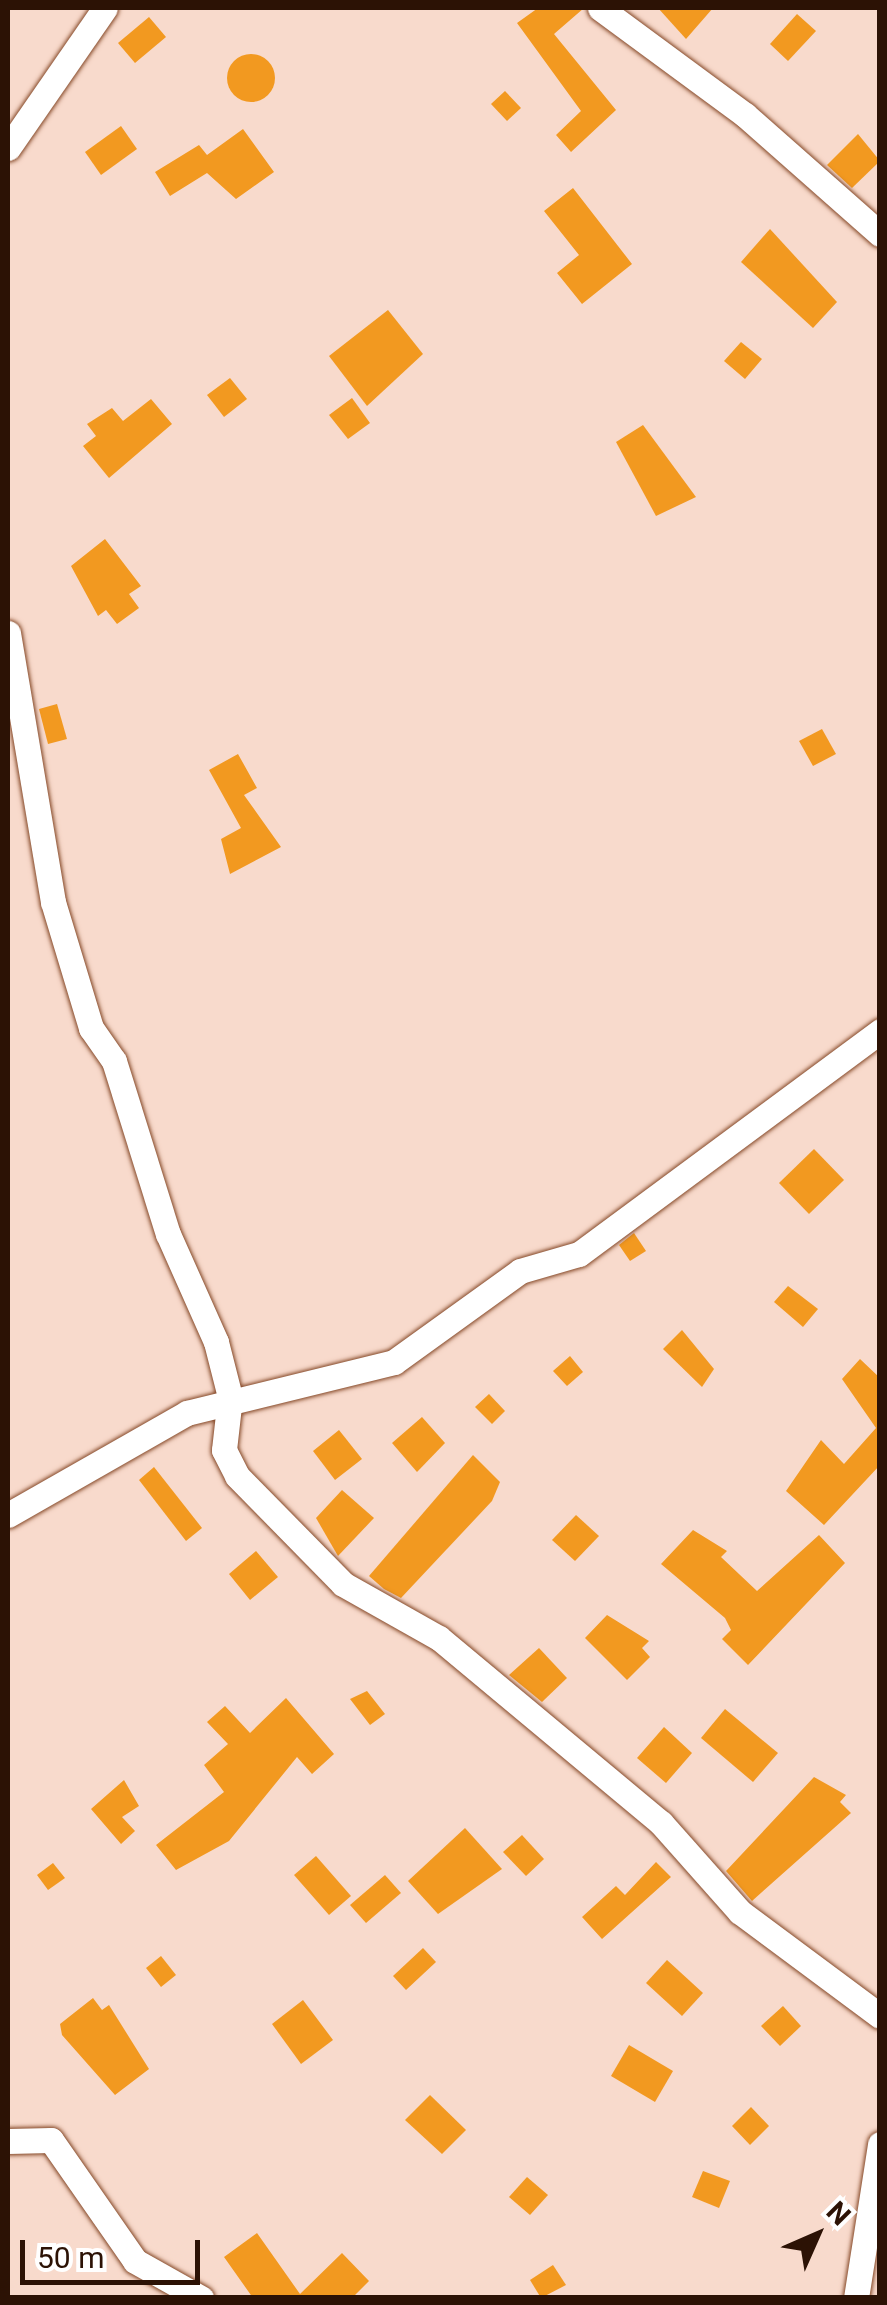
<!DOCTYPE html>
<style>
body{margin:0}
#map{position:relative;width:887px;height:2305px;overflow:hidden;background:#f8dacc;font-family:Roboto,sans-serif}
div>[style]{position:absolute}
[style*='--x']{left:calc(var(--x)*1px);top:calc(var(--y)*1px);width:calc(var(--w)*1px);rotate:calc(var(--a)*1deg)}
.building>*{inset:0;background:#f29920}
.round{border-radius:50%}
.roads{filter:drop-shadow(0 0 2px #854827) drop-shadow(0 0 2px #854827)}
.street>*{height:25px;margin:-12.5px;padding:0 12.5px;transform-origin:12.5px;border-radius:12.5px;background:#fff}
span{translate:-50% -50%;white-space:nowrap;text-align:center;line-height:1.15;-webkit-text-stroke:8px #fff;paint-order:stroke}
.frame{position:absolute;inset:0;border:10px solid #2c1205;pointer-events:none}
.north{position:absolute;left:767px;top:2185px;width:100px;height:100px;-webkit-text-stroke:8px #fff;paint-order:stroke;rotate:45deg;font-size:28px;font-weight:700;line-height:40px;text-align:center;color:#2c1205}
.north::after{content:'';display:block;margin:auto;width:35px;height:45px;background:#2c1205;clip-path:polygon(50% 0,100% 100%,50% 72%,0 100%)}
.scale{position:absolute;left:20px;top:2240px;width:180px;height:45px;box-sizing:border-box;border:5px solid #2c1205;border-top:0;padding-left:12px;font-size:30px;line-height:35px;white-space:nowrap;color:#2c1205;-webkit-text-stroke:8px #fff;paint-order:stroke}
</style>
<div id="map">
<div class="building">
<div style="clip-path:polygon(538px 8px,584px 8px,554px 34px,616px 110px,571px 152px,556px 135px,581px 111px,517px 23px)"></div>
<div style="clip-path:polygon(658px 8px,713px 8px,686px 39px)"></div>
<div style="clip-path:polygon(797px 14px,816px 31px,788px 61px,770px 44px)"></div>
<div style="clip-path:polygon(149px 17px,166px 37px,135px 63px,118px 43px)"></div>
<div class="round" style="left:227px;top:54px;width:48px;height:48px"></div>
<div style="clip-path:polygon(505px 91px,521px 108px,507px 121px,491px 104px)"></div>
<div style="clip-path:polygon(121px 126px,137px 149px,101px 175px,85px 152px)"></div>
<div style="clip-path:polygon(243px 129px,274px 172px,236px 199px,207px 173px,170px 196px,155px 172px,199px 145px,207px 155px)"></div>
<div style="clip-path:polygon(858px 134px,880px 161px,852px 188px,827px 165px)"></div>
<div style="clip-path:polygon(573px 188px,632px 264px,582px 304px,557px 273px,579px 255px,544px 211px)"></div>
<div style="clip-path:polygon(770px 229px,837px 302px,813px 328px,741px 262px)"></div>
<div style="clip-path:polygon(388px 310px,423px 354px,367px 406px,329px 356px)"></div>
<div style="clip-path:polygon(741px 342px,762px 359px,745px 379px,724px 361px)"></div>
<div style="clip-path:polygon(230px 378px,247px 399px,224px 417px,207px 395px)"></div>
<div style="clip-path:polygon(352px 398px,370px 423px,348px 439px,329px 415px)"></div>
<div style="clip-path:polygon(151px 399px,172px 424px,109px 478px,83px 446px,96px 436px,87px 424px,112px 408px,123px 421px)"></div>
<div style="clip-path:polygon(643px 425px,696px 497px,656px 516px,616px 442px)"></div>
<div style="clip-path:polygon(105px 539px,141px 586px,129px 594px,139px 608px,117px 624px,106px 610px,98px 616px,71px 566px)"></div>
<div style="clip-path:polygon(57px 704px,67px 739px,48px 744px,39px 709px)"></div>
<div style="clip-path:polygon(822px 729px,836px 754px,813px 766px,799px 741px)"></div>
<div style="clip-path:polygon(238px 754px,257px 788px,244px 795px,281px 847px,230px 874px,221px 839px,241px 828px,209px 770px)"></div>
<div style="clip-path:polygon(814px 1149px,844px 1180px,809px 1214px,779px 1183px)"></div>
<div style="clip-path:polygon(634px 1233px,646px 1251px,630px 1261px,619px 1245px)"></div>
<div style="clip-path:polygon(788px 1286px,818px 1309px,803px 1327px,774px 1302px)"></div>
<div style="clip-path:polygon(682px 1330px,714px 1369px,702px 1387px,663px 1349px)"></div>
<div style="clip-path:polygon(570px 1356px,583px 1372px,567px 1386px,553px 1371px)"></div>
<div style="clip-path:polygon(860px 1359px,880px 1378px,880px 1465px,824px 1525px,786px 1491px,821px 1440px,844px 1464px,876px 1428px,842px 1379px)"></div>
<div style="clip-path:polygon(489px 1394px,505px 1411px,492px 1424px,475px 1407px)"></div>
<div style="clip-path:polygon(422px 1417px,445px 1443px,417px 1472px,392px 1443px)"></div>
<div style="clip-path:polygon(339px 1430px,362px 1459px,335px 1480px,313px 1451px)"></div>
<div style="clip-path:polygon(473px 1455px,500px 1482px,492px 1501px,401px 1598px,384px 1589px,369px 1576px)"></div>
<div style="clip-path:polygon(154px 1467px,202px 1528px,186px 1541px,139px 1480px)"></div>
<div style="clip-path:polygon(342px 1490px,374px 1518px,338px 1556px,316px 1518px)"></div>
<div style="clip-path:polygon(576px 1515px,599px 1536px,575px 1561px,552px 1540px)"></div>
<div style="clip-path:polygon(693px 1530px,727px 1551px,721px 1557px,757px 1591px,819px 1535px,845px 1563px,748px 1665px,722px 1639px,731px 1630px,725px 1618px,661px 1564px)"></div>
<div style="clip-path:polygon(256px 1551px,278px 1577px,250px 1600px,229px 1574px)"></div>
<div style="clip-path:polygon(607px 1615px,649px 1641px,642px 1648px,650px 1657px,627px 1680px,585px 1638px)"></div>
<div style="clip-path:polygon(539px 1648px,567px 1678px,542px 1702px,509px 1675px)"></div>
<div style="clip-path:polygon(367px 1691px,385px 1714px,370px 1725px,350px 1699px)"></div>
<div style="clip-path:polygon(286px 1698px,334px 1754px,312px 1774px,297px 1757px,229px 1841px,176px 1870px,156px 1845px,224px 1792px,204px 1765px,228px 1744px,207px 1722px,225px 1706px,250px 1733px)"></div>
<div style="clip-path:polygon(725px 1709px,778px 1753px,753px 1782px,701px 1738px)"></div>
<div style="clip-path:polygon(664px 1727px,692px 1753px,666px 1783px,637px 1758px)"></div>
<div style="clip-path:polygon(814px 1777px,846px 1795px,840px 1802px,851px 1813px,752px 1901px,726px 1871px)"></div>
<div style="clip-path:polygon(124px 1780px,139px 1806px,122px 1817px,135px 1831px,121px 1844px,91px 1809px)"></div>
<div style="clip-path:polygon(465px 1828px,502px 1869px,438px 1914px,408px 1881px)"></div>
<div style="clip-path:polygon(522px 1835px,544px 1859px,526px 1876px,503px 1852px)"></div>
<div style="clip-path:polygon(316px 1856px,351px 1896px,329px 1915px,294px 1875px)"></div>
<div style="clip-path:polygon(656px 1862px,671px 1877px,602px 1939px,582px 1917px,616px 1886px,625px 1895px)"></div>
<div style="clip-path:polygon(53px 1863px,65px 1878px,48px 1890px,37px 1875px)"></div>
<div style="clip-path:polygon(385px 1875px,401px 1893px,366px 1923px,350px 1905px)"></div>
<div style="clip-path:polygon(423px 1948px,436px 1962px,406px 1990px,393px 1976px)"></div>
<div style="clip-path:polygon(161px 1956px,176px 1975px,161px 1987px,146px 1968px)"></div>
<div style="clip-path:polygon(667px 1960px,703px 1993px,682px 2016px,646px 1983px)"></div>
<div style="clip-path:polygon(93px 1998px,102px 2010px,109px 2005px,149px 2069px,115px 2095px,62px 2035px,60px 2024px)"></div>
<div style="clip-path:polygon(303px 2000px,333px 2040px,301px 2064px,272px 2024px)"></div>
<div style="clip-path:polygon(783px 2006px,801px 2026px,780px 2046px,761px 2026px)"></div>
<div style="clip-path:polygon(629px 2045px,673px 2071px,655px 2102px,611px 2076px)"></div>
<div style="clip-path:polygon(430px 2095px,466px 2130px,442px 2154px,405px 2120px)"></div>
<div style="clip-path:polygon(751px 2107px,769px 2126px,750px 2145px,732px 2126px)"></div>
<div style="clip-path:polygon(703px 2171px,730px 2181px,719px 2208px,692px 2197px)"></div>
<div style="clip-path:polygon(527px 2177px,548px 2195px,530px 2215px,509px 2197px)"></div>
<div style="clip-path:polygon(257px 2233px,300px 2294px,342px 2253px,369px 2281px,352px 2298px,253px 2298px,224px 2257px)"></div>
<div style="clip-path:polygon(553px 2265px,566px 2285px,541px 2298px,530px 2280px)"></div>
</div>
<div class="roads">
<div class="street">
<div style="--x:600;--y:8;--w:180;--a:36.4"></div>
<div style="--x:745;--y:115;--w:180;--a:41.4"></div>
<div style="--x:8;--y:148;--w:170;--a:-55.3"></div>
<div style="--x:8;--y:633;--w:273;--a:80.5"></div>
<div style="--x:53;--y:902;--w:132;--a:73.2"></div>
<div style="--x:91;--y:1028;--w:40;--a:55.1"></div>
<div style="--x:114;--y:1061;--w:181;--a:72.7"></div>
<div style="--x:168;--y:1234;--w:118;--a:66"></div>
<div style="--x:216;--y:1342;--w:57;--a:75.7"></div>
<div style="--x:230;--y:1397;--w:53;--a:96.5"></div>
<div style="--x:224;--y:1450;--w:29;--a:63"></div>
<div style="--x:237;--y:1476;--w:151;--a:45.5"></div>
<div style="--x:343;--y:1584;--w:110;--a:29.4"></div>
<div style="--x:439;--y:1638;--w:289;--a:39.8"></div>
<div style="--x:661;--y:1823;--w:119;--a:48.4"></div>
<div style="--x:740;--y:1912;--w:174;--a:36.6"></div>
<div style="--x:8;--y:1515;--w:206;--a:-29.7"></div>
<div style="--x:187;--y:1413;--w:213;--a:-13.8"></div>
<div style="--x:394;--y:1362;--w:155;--a:-35.8"></div>
<div style="--x:520;--y:1271;--w:61;--a:-16.1"></div>
<div style="--x:579;--y:1254;--w:375;--a:-36.5"></div>
<div style="--x:8;--y:2141;--w:43;--a:-1.3"></div>
<div style="--x:51;--y:2140;--w:147;--a:55.2"></div>
<div style="--x:135;--y:2261;--w:76;--a:29.3"></div>
<div style="--x:856;--y:2298;--w:156;--a:-81.1"></div>
</div>
</div>
<div class="frame"></div>
<div class="north">N</div>
<div class="scale">50 m</div>
</div>
